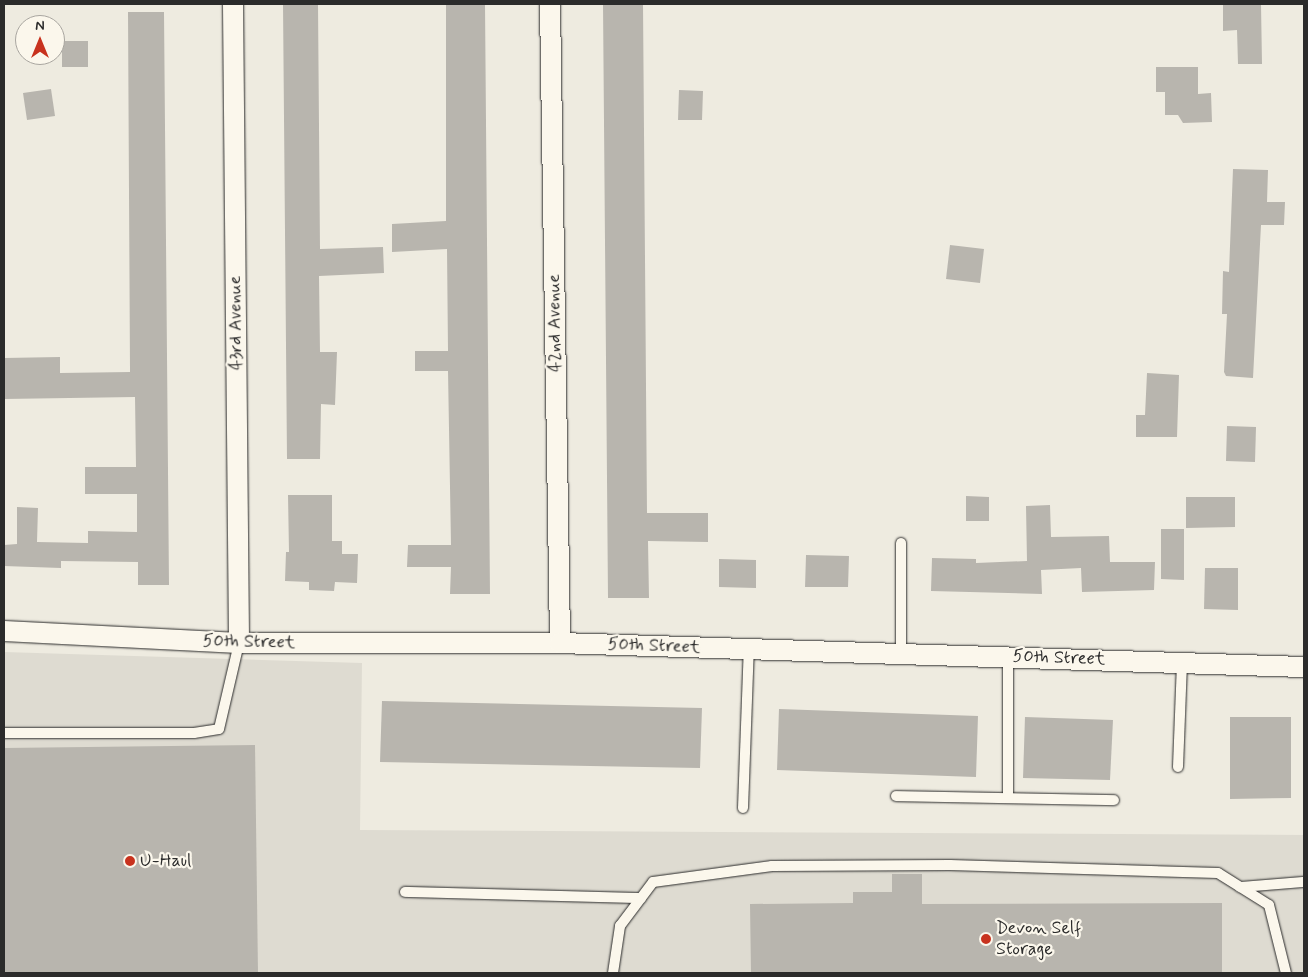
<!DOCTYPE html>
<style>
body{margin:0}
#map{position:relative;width:1308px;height:977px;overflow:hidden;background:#eeebe0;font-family:Mynerve,sans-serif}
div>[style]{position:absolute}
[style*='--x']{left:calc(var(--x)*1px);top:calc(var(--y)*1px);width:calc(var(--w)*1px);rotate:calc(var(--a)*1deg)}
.built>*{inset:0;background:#dedbd1}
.building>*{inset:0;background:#b8b5ae}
.roads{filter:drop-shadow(0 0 1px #2b2b2b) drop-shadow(0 0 1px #2b2b2b)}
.service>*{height:10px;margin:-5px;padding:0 5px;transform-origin:5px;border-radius:5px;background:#fbf7ec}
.minor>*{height:20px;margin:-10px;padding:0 10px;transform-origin:10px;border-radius:10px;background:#fbf7ec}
.dots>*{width:14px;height:14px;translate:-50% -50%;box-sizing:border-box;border:2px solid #fbf7ec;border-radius:50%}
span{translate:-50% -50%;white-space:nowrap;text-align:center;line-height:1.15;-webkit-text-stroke:4.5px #fbf7ec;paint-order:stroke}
.street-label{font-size:18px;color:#2b2b2b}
.poi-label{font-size:18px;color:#2b2b2b}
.left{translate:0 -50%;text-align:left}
.frame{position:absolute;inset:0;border:5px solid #2b2b2b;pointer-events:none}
.north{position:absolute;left:15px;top:15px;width:50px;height:50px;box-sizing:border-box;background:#fbf7ec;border:1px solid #a8a59f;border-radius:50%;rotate:0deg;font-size:14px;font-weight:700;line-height:20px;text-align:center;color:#2b2b2b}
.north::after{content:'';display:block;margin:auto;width:18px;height:22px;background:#c8321e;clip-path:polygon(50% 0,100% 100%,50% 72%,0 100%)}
</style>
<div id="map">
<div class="built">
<div style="clip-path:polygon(4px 652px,362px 663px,360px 830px,1304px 835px,1304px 973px,4px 973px)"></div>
</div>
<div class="building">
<div style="clip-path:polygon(283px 4px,318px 4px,320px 249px,383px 247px,384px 273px,319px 276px,320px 352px,337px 352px,335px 405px,321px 404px,320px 459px,287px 459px)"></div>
<div style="clip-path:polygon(446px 4px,485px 4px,490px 594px,450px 594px,451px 567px,407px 567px,408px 545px,451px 545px,448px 371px,415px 371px,415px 351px,448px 351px,447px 249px,392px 252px,392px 224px,446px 221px)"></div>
<div style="clip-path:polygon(603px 4px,643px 4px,647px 513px,708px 513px,708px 542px,648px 541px,649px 598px,608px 598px)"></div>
<div style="clip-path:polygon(1223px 4px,1261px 4px,1262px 64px,1238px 64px,1237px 30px,1223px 31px)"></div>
<div style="clip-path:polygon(128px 12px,164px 12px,169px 585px,138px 585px,138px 562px,61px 561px,61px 568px,4px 566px,4px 545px,17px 544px,17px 507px,38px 508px,37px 542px,88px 543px,88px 531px,137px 532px,137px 494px,85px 494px,85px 467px,136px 467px,135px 397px,4px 399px,4px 358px,60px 357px,60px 373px,130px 372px)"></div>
<div style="clip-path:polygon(62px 41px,88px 41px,88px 67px,62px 67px)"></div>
<div style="clip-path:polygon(1156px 67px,1198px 67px,1198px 94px,1211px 93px,1212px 122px,1183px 123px,1178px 115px,1165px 115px,1165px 92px,1156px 92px)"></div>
<div style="clip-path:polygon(51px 89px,55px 116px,27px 120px,23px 93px)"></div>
<div style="clip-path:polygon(679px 90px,703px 91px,702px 120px,678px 120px)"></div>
<div style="clip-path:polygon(1233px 169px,1268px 170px,1267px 202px,1285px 202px,1284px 225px,1261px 225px,1253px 378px,1226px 376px,1224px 372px,1227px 314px,1222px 314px,1223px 271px,1229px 272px)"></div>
<div style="clip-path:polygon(950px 245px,984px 249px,980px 283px,946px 279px)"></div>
<div style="clip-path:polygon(1147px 373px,1179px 375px,1177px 437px,1136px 437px,1136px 415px,1145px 415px)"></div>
<div style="clip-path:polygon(1227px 426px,1256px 427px,1255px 462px,1226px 461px)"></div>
<div style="clip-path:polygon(288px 495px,332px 495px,332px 541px,342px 541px,342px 554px,358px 554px,357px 583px,335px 582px,334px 591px,309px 590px,309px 582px,285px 581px,286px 552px,289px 552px)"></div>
<div style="clip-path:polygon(966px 496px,989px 497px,989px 521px,966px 521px)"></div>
<div style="clip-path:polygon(1186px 497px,1235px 497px,1235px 527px,1186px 528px)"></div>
<div style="clip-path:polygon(1050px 505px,1051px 537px,1109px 536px,1110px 562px,1155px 562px,1154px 590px,1082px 592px,1081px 568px,1041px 570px,1042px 594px,931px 591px,932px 558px,976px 559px,976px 563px,1027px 561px,1026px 506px)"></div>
<div style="clip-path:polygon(1161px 529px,1184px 529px,1184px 580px,1161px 579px)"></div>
<div style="clip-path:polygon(806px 555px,849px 556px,848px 587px,805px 587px)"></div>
<div style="clip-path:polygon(719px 559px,756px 560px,756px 588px,719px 587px)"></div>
<div style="clip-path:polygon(1205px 568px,1238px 568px,1238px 610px,1204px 609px)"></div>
<div style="clip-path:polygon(382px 701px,702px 708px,700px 768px,380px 762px)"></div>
<div style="clip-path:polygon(779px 709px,978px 716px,976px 777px,777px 770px)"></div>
<div style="clip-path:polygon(1025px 717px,1113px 720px,1110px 780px,1023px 778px)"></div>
<div style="clip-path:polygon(1230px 717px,1291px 717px,1291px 798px,1230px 799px)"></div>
<div style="clip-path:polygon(255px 745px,258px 973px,4px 973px,4px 748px)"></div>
<div style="clip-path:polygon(892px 874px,922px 874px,922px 904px,1222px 903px,1222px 973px,751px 973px,750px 904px,853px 903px,853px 892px,892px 892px)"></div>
</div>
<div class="roads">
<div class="service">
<div style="--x:901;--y:543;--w:110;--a:90"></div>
<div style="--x:4;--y:733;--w:190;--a:0"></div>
<div style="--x:194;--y:733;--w:25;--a:-9"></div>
<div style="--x:219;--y:729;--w:88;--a:-76.9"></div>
<div style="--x:1178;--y:767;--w:104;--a:-87.8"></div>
<div style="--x:896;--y:796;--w:218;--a:1.1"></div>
<div style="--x:1008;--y:798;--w:141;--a:-90"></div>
<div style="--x:743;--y:808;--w:160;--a:-87.9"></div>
<div style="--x:1240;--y:887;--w:64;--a:-4.5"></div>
<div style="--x:405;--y:892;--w:236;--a:1.5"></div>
<div style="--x:613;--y:973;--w:48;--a:-81.5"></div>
<div style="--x:620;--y:926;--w:55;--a:-53.1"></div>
<div style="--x:653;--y:882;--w:120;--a:-7.7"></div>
<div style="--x:772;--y:866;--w:178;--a:-0.3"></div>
<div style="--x:950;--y:865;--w:268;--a:1.7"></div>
<div style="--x:1218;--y:873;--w:60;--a:32.1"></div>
<div style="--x:1269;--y:905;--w:70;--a:76"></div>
</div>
<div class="minor">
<div style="--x:233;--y:4;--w:639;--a:89.46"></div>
<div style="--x:550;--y:4;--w:639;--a:89.1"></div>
<div style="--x:4;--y:631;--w:235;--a:2.9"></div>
<div style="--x:239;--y:643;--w:321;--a:0"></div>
<div style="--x:560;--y:643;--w:744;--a:1.85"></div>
</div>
</div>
<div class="dots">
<div style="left:130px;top:861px;background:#c8321e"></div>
<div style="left:986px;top:939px;background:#c8321e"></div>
</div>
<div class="street-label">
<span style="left:236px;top:323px;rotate:-91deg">43rd Avenue</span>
<span style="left:555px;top:323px;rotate:-91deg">42nd Avenue</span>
<span style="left:249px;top:642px;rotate:1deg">50th Street</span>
<span style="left:654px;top:646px;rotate:2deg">50th Street</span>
<span style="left:1059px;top:658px;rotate:2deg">50th Street</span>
</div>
<div class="poi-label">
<span class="left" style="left:140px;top:861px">U-Haul</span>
<span class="left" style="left:996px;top:939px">Devon Self<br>Storage</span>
</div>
<div class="frame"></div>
<div class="north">N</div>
</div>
